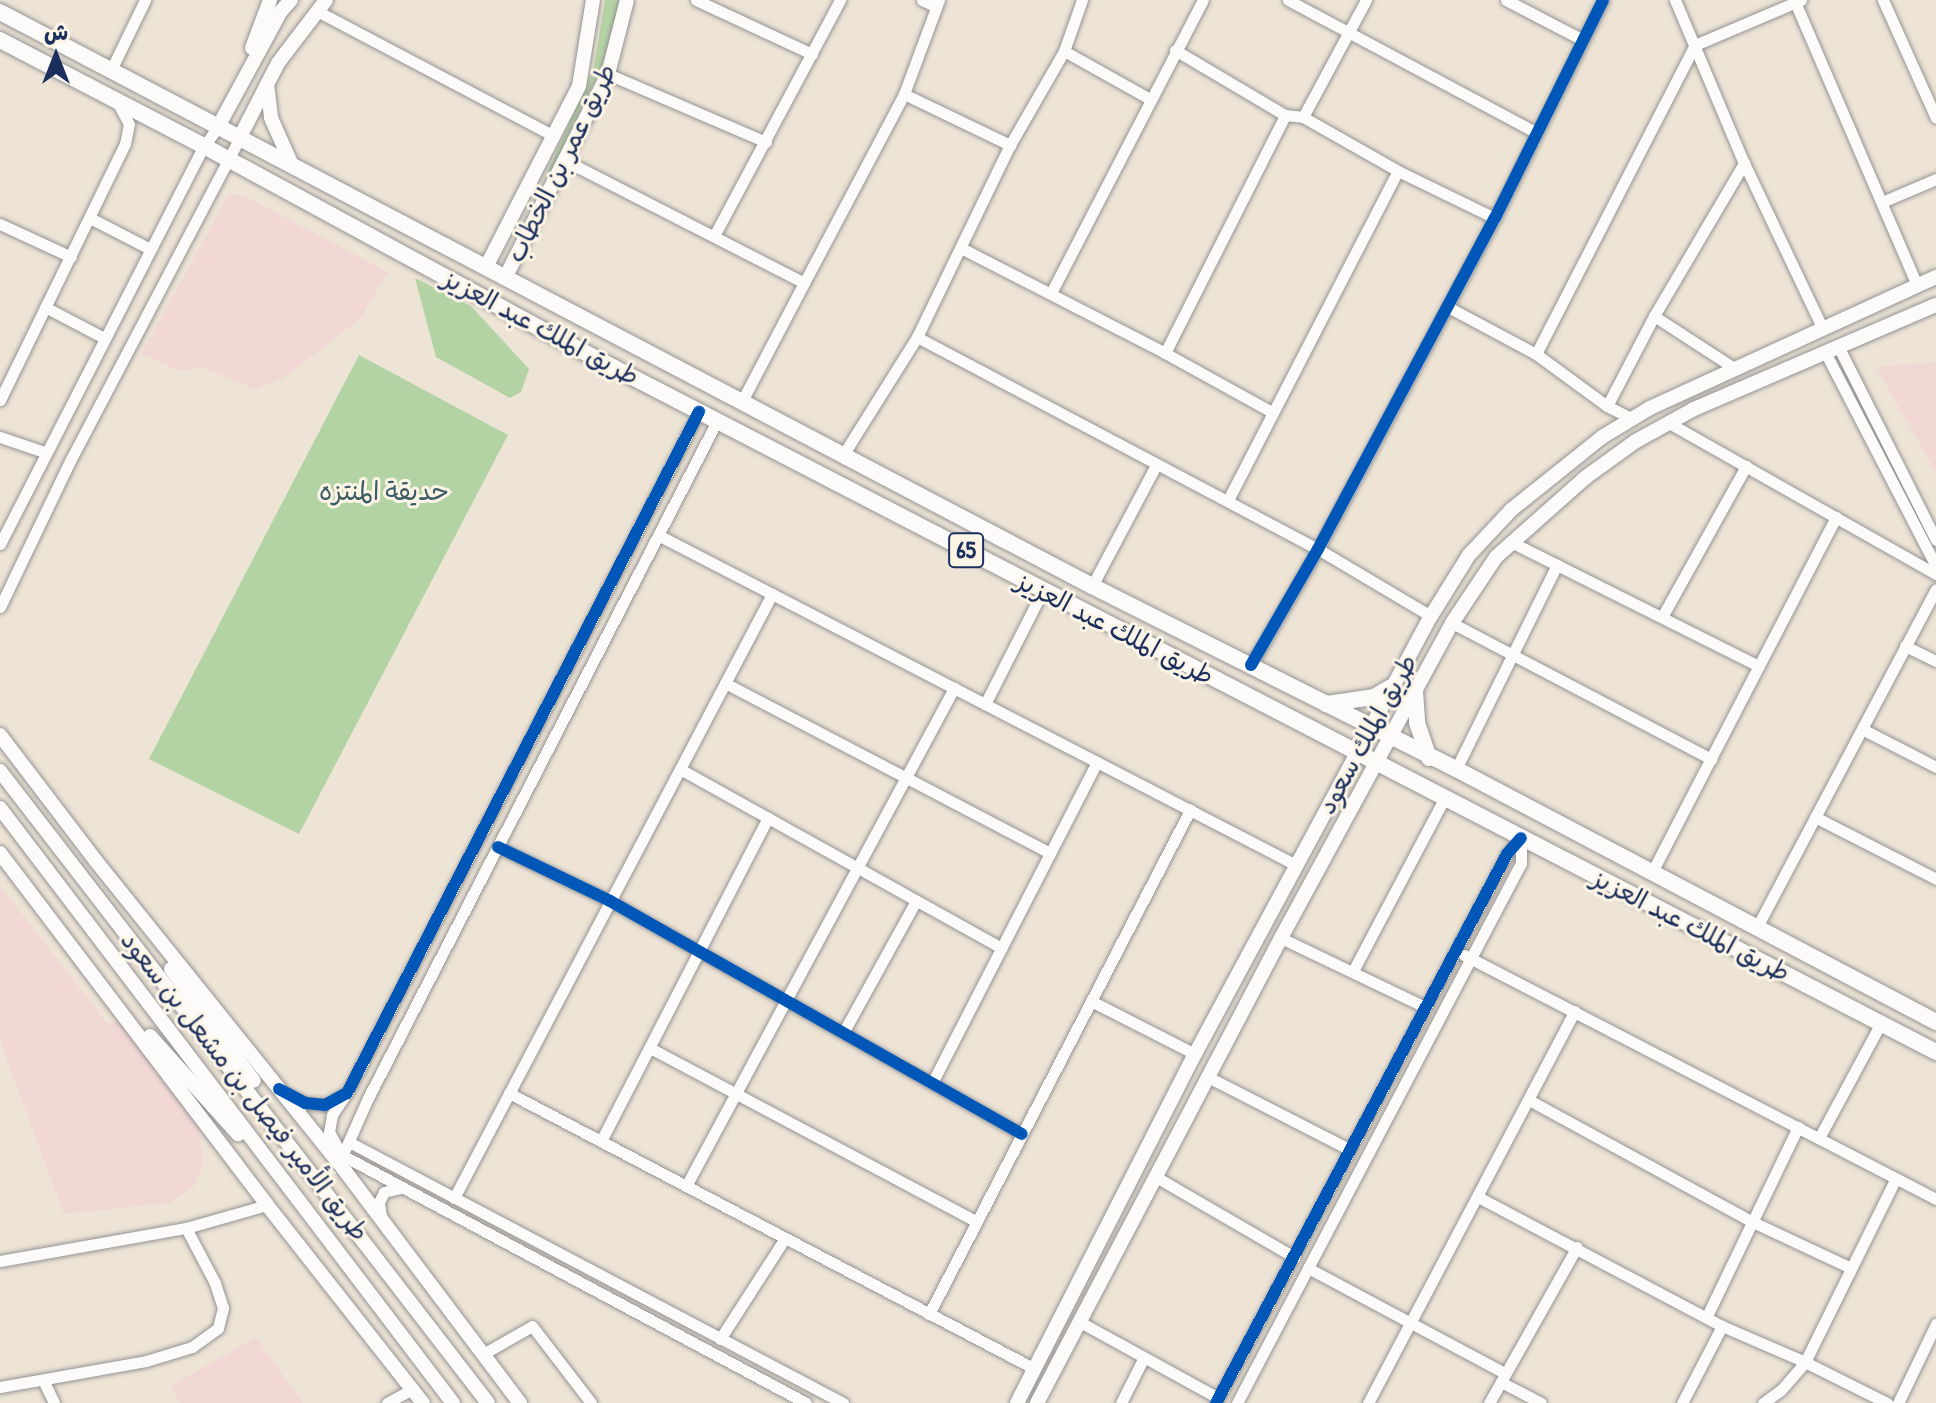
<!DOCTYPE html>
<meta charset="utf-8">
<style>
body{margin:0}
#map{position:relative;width:1936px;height:1403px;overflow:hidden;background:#ede4d6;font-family:"Patrick Hand","Playpen Sans Arabic",sans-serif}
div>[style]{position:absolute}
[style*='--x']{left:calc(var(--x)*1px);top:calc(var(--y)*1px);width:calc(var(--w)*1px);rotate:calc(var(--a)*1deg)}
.built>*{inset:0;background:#f2d8d5}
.green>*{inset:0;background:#b4d3a5}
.roads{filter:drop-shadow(0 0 2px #959394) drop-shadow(0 0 2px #959394)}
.minor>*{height:11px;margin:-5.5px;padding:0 5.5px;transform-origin:5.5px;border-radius:5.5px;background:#fcfbf9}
.major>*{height:14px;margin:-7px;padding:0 7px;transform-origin:7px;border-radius:7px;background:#fcfbf9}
.highway>*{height:16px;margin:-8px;padding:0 8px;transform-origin:8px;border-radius:8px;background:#fcfbf9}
.cycleway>*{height:12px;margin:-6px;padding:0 6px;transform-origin:6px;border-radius:6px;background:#0057b8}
span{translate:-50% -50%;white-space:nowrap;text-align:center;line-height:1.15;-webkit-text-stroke:6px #fcf5e5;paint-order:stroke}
.shield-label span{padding:2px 6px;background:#fcf5e5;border:2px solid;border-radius:6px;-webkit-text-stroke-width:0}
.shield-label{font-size:24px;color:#1b2f5e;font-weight:700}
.street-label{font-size:26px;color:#1b2f5e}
.park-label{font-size:26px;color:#3b5c67}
.north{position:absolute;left:16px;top:16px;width:80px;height:80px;-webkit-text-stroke:6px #fcf5e5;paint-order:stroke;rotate:0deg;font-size:22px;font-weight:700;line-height:32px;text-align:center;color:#1b2f5e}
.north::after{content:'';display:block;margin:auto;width:28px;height:36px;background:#1b2f5e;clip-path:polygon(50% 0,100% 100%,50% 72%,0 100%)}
</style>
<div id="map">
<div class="built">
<div style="clip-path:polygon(229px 194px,243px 195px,388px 272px,360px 319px,285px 377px,256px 390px,202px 367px,180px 371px,141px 354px)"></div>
<div style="clip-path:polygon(1936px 362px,1936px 472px,1876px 367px)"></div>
<div style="clip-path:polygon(0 886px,108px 1024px,121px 1020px,198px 1119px,203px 1164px,193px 1188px,169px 1203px,64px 1214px,0 1041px)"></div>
<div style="clip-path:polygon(256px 1337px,303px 1403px,180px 1403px,171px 1386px)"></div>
</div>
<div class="green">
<div style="clip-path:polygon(605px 0,619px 0,608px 53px,550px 175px,547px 173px,593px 71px)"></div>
<div style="clip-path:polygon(415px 278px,471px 306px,529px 369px,521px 392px,510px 398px,436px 357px)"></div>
<div style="clip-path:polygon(359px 355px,508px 435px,299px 834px,149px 759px)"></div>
</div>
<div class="roads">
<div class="minor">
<div style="--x:696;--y:0;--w:128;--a:25"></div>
<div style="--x:922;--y:0;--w:14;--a:25"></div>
<div style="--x:1288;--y:0;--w:280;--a:28.1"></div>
<div style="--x:1506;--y:0;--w:85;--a:27.5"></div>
<div style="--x:1675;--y:0;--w:177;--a:67.1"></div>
<div style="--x:1744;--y:163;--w:182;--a:64.6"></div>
<div style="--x:1883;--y:0;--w:129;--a:65.8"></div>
<div style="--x:1795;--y:2;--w:308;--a:66.7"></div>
<div style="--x:317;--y:11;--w:268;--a:27.8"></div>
<div style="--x:1175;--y:50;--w:128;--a:30.6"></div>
<div style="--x:1285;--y:115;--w:18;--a:6"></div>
<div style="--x:1303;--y:117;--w:109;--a:29.6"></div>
<div style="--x:1398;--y:171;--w:108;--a:25.9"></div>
<div style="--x:1064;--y:51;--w:98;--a:29.2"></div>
<div style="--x:111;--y:70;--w:78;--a:-64.1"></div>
<div style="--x:608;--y:74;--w:172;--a:23.3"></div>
<div style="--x:904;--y:94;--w:118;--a:25.7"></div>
<div style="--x:1303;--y:117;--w:133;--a:-61.7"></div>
<div style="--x:566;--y:161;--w:267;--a:27.1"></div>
<div style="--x:804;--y:283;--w:214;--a:-62.1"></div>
<div style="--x:904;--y:94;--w:100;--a:-69.6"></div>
<div style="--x:1882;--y:202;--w:59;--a:-23.1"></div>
<div style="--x:90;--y:218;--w:68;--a:27.3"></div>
<div style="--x:0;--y:224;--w:78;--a:24.9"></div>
<div style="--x:714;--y:236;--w:268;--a:-61.9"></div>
<div style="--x:961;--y:248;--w:229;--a:27.2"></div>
<div style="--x:1165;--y:353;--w:122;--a:28.9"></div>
<div style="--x:1051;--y:293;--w:330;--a:-62.6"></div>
<div style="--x:45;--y:307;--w:67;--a:27.7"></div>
<div style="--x:1448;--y:307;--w:100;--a:28.1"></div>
<div style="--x:1536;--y:354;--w:88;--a:36.2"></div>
<div style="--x:1607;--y:406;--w:28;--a:27"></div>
<div style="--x:1654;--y:316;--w:95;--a:33"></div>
<div style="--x:917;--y:337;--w:454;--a:27.9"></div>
<div style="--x:1318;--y:549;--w:131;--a:30.7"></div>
<div style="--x:1838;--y:346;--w:217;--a:63.2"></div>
<div style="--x:1825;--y:352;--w:241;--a:62.6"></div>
<div style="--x:1165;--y:353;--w:267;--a:-63.2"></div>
<div style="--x:1536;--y:354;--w:348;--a:-62.8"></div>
<div style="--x:1695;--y:45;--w:115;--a:-23"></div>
<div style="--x:0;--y:400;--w:285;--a:-64"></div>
<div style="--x:125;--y:144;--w:20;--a:-79"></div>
<div style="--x:129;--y:124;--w:26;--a:-118"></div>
<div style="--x:742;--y:401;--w:133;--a:-62.3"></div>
<div style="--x:1607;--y:406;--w:102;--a:-62.4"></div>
<div style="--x:1654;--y:316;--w:178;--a:-59.5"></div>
<div style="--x:1669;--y:423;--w:307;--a:29.5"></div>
<div style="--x:0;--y:437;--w:46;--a:18.8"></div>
<div style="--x:843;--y:455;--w:139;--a:-57.9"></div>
<div style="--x:917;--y:337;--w:213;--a:-64.2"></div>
<div style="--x:1010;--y:145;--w:108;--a:-60.1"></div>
<div style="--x:1064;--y:51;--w:54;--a:-70.6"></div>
<div style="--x:1228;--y:500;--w:370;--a:-62.7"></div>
<div style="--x:658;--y:535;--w:718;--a:27.35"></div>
<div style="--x:1513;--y:543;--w:275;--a:26.6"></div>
<div style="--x:0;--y:544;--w:447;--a:-62.9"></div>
<div style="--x:204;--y:146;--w:24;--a:-54"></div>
<div style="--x:1092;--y:586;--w:137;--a:-62.1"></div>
<div style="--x:0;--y:607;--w:162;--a:-64.4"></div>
<div style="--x:70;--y:461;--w:366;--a:-62.3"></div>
<div style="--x:1662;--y:617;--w:173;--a:-60.9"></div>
<div style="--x:1452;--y:623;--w:293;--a:27.7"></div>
<div style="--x:1905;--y:646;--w:34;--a:26"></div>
<div style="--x:1251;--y:665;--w:134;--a:-60"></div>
<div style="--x:1318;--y:549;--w:375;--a:-61.9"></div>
<div style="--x:1495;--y:218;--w:243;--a:-63.6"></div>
<div style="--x:725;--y:683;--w:367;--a:27.6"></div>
<div style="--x:985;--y:704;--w:128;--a:-63"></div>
<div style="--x:1862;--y:729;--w:83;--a:27.2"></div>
<div style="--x:680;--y:769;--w:368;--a:29.1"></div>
<div style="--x:1456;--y:769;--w:228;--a:-63.7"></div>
<div style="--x:1815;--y:817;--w:136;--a:27.1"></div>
<div style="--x:498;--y:847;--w:124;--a:25.7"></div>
<div style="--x:610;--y:901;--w:473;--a:29.5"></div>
<div style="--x:1652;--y:872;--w:400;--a:-62.6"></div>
<div style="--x:1757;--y:927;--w:382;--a:-62.1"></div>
<div style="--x:1281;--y:938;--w:160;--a:25.6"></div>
<div style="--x:1464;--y:955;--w:531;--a:27.34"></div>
<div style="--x:1353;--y:971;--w:197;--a:-62.1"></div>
<div style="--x:1091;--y:1001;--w:117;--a:27"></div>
<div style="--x:843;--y:1033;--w:151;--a:-61.1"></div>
<div style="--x:650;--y:1048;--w:370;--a:28"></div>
<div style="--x:1208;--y:1077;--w:158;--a:27.1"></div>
<div style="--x:932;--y:1083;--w:361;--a:-62.8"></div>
<div style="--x:284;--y:1092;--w:24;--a:28"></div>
<div style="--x:305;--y:1103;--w:20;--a:6"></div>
<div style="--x:325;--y:1105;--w:25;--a:-29"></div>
<div style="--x:347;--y:1093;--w:767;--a:-62.67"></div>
<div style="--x:509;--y:1093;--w:592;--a:27.69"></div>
<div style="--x:344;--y:1097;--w:22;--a:124"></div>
<div style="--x:332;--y:1115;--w:17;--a:100"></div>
<div style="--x:329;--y:1132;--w:26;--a:61"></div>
<div style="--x:342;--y:1155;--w:526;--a:28.12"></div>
<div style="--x:1529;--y:1100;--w:255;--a:28.6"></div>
<div style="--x:1753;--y:1222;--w:108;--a:25.1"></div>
<div style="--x:1819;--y:1138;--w:131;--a:-61.7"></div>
<div style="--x:601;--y:1141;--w:364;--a:-62.7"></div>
<div style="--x:349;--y:1142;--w:559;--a:27.85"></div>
<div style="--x:339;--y:1163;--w:71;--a:-66"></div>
<div style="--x:368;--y:1098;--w:762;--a:-62.73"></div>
<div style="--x:1156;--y:1177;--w:160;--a:30.1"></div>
<div style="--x:686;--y:1186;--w:566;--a:-61.71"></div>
<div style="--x:1478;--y:1197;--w:276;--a:27.9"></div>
<div style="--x:1722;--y:1326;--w:90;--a:23.4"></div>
<div style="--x:1805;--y:1362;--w:92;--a:26.6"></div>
<div style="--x:454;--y:1198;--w:683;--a:-62.23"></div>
<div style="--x:381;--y:1217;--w:15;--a:-98"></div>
<div style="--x:379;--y:1202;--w:11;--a:-63"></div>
<div style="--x:384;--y:1192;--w:16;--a:-14"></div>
<div style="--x:0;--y:1261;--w:189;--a:-10.1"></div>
<div style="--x:186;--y:1228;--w:84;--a:-15.9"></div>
<div style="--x:1308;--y:1268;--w:223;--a:28.1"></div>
<div style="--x:929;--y:1314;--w:568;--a:-62.62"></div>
<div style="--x:1707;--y:1316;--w:210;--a:-64.3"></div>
<div style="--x:1080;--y:1322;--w:158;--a:28.8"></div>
<div style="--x:720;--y:1339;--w:120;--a:-57.2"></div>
<div style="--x:483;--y:1354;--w:56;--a:-29.7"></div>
<div style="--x:532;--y:1326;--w:97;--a:52.5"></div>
<div style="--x:43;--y:1380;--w:25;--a:64"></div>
<div style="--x:1501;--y:1382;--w:45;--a:27.7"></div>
<div style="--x:0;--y:1387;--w:148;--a:-10.1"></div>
<div style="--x:146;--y:1361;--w:48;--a:-16.9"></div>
<div style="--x:192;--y:1347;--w:32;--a:-36"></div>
<div style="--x:218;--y:1328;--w:21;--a:-76"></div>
<div style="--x:223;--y:1308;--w:26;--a:-108"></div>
<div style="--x:215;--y:1283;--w:62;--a:-117.8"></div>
<div style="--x:387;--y:1403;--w:29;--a:-29"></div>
<div style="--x:1121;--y:1403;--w:51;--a:-63.4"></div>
<div style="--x:1216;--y:1403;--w:621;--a:-62.07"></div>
<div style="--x:1507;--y:854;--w:21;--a:-49"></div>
<div style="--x:1237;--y:1403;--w:610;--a:-62.26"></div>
<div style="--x:1521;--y:863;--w:25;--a:-90"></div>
<div style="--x:1368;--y:1403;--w:443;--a:-62.2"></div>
<div style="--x:1489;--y:1403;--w:179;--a:-60.6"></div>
<div style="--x:1682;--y:1403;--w:87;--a:-62.5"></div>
<div style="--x:1763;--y:1403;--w:22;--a:-36"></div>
<div style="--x:1781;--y:1390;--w:37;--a:-49"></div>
<div style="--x:1805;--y:1362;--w:205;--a:-63.7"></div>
<div style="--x:1898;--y:1403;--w:88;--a:-64.3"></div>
</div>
<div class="major">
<div style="--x:252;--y:48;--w:51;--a:-69.4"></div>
<div style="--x:267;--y:84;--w:34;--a:83"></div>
<div style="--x:271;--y:118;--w:51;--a:65.9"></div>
<div style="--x:218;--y:127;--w:132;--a:-61.5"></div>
<div style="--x:281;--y:11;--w:15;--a:-48"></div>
<div style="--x:240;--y:137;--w:83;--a:-62.8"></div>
<div style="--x:278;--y:63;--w:79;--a:-52.7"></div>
<div style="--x:486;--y:267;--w:203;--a:-62.8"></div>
<div style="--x:579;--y:86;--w:87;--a:-80.8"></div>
<div style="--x:505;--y:278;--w:229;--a:-63.2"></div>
<div style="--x:608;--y:74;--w:76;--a:-75.6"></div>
<div style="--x:0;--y:735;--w:158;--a:52.7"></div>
<div style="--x:96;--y:861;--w:388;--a:51.2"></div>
<div style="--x:339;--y:1163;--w:301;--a:53"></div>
<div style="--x:0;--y:771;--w:798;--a:52.33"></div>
<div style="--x:0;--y:808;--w:748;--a:52.72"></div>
<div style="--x:0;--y:853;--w:442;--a:52.8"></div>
<div style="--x:267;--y:1205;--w:252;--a:51.8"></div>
<div style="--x:171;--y:969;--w:139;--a:53.5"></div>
<div style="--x:150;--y:1036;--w:132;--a:48.1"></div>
<div style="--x:1017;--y:1403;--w:392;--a:-63"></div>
<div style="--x:1195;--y:1054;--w:498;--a:-61.7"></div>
<div style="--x:1431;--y:616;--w:72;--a:-58.1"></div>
<div style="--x:1469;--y:555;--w:62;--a:-47"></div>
<div style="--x:1511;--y:510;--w:117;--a:-38.7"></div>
<div style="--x:1602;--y:437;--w:56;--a:-31.1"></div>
<div style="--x:1650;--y:408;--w:315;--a:-24.6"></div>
<div style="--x:1037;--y:1403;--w:525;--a:-62.31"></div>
<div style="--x:1281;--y:938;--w:358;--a:-61.5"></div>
<div style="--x:1452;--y:623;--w:79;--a:-56.3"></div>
<div style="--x:1496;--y:557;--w:120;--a:-41.6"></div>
<div style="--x:1586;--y:477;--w:62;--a:-35.8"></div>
<div style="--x:1636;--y:441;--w:66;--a:-28.9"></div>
<div style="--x:1694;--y:409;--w:263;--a:-23.3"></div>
</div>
<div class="highway">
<div style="--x:0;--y:12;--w:1234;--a:27.73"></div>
<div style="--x:1092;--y:586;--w:407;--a:26.7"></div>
<div style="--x:1456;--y:769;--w:543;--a:27.79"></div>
<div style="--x:0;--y:40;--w:230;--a:27.5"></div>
<div style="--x:204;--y:146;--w:428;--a:28.5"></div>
<div style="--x:580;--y:350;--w:1527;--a:27.37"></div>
<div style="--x:1415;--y:691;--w:32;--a:86"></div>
<div style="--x:1417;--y:723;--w:37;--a:71"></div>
<div style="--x:1326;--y:704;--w:49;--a:-8.3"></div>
<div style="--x:1374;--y:697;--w:22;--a:-30"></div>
</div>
</div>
<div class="cycleway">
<div style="--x:1251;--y:665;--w:134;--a:-60"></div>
<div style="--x:1318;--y:549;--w:375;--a:-61.9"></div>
<div style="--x:1495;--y:218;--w:243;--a:-63.6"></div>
<div style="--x:498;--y:847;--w:124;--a:25.7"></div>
<div style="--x:610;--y:901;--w:473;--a:29.5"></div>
<div style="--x:279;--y:1089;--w:30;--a:28"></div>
<div style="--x:305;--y:1103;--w:20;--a:6"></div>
<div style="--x:325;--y:1105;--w:25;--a:-29"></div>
<div style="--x:347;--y:1093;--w:767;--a:-62.67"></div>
<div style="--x:1216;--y:1403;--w:621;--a:-62.07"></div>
<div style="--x:1507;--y:854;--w:21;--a:-49"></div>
</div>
<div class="shield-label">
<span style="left:966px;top:550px">65</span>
</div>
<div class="street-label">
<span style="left:561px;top:163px;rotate:-64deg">طريق عمر بن الخطاب</span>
<span style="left:541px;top:327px;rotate:28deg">طريق الملك عبد العزيز</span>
<span style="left:1115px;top:628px;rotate:27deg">طريق الملك عبد العزيز</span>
<span style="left:1367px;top:734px;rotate:-61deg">طريق الملك سعود</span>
<span style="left:1691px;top:925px;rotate:27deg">طريق الملك عبد العزيز</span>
<span style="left:245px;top:1086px;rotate:52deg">طريق الأمير فيصل بن مشعل بن سعود</span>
</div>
<div class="park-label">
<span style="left:384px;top:491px">حديقة المنتزه</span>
</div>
<div class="north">ش</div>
</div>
